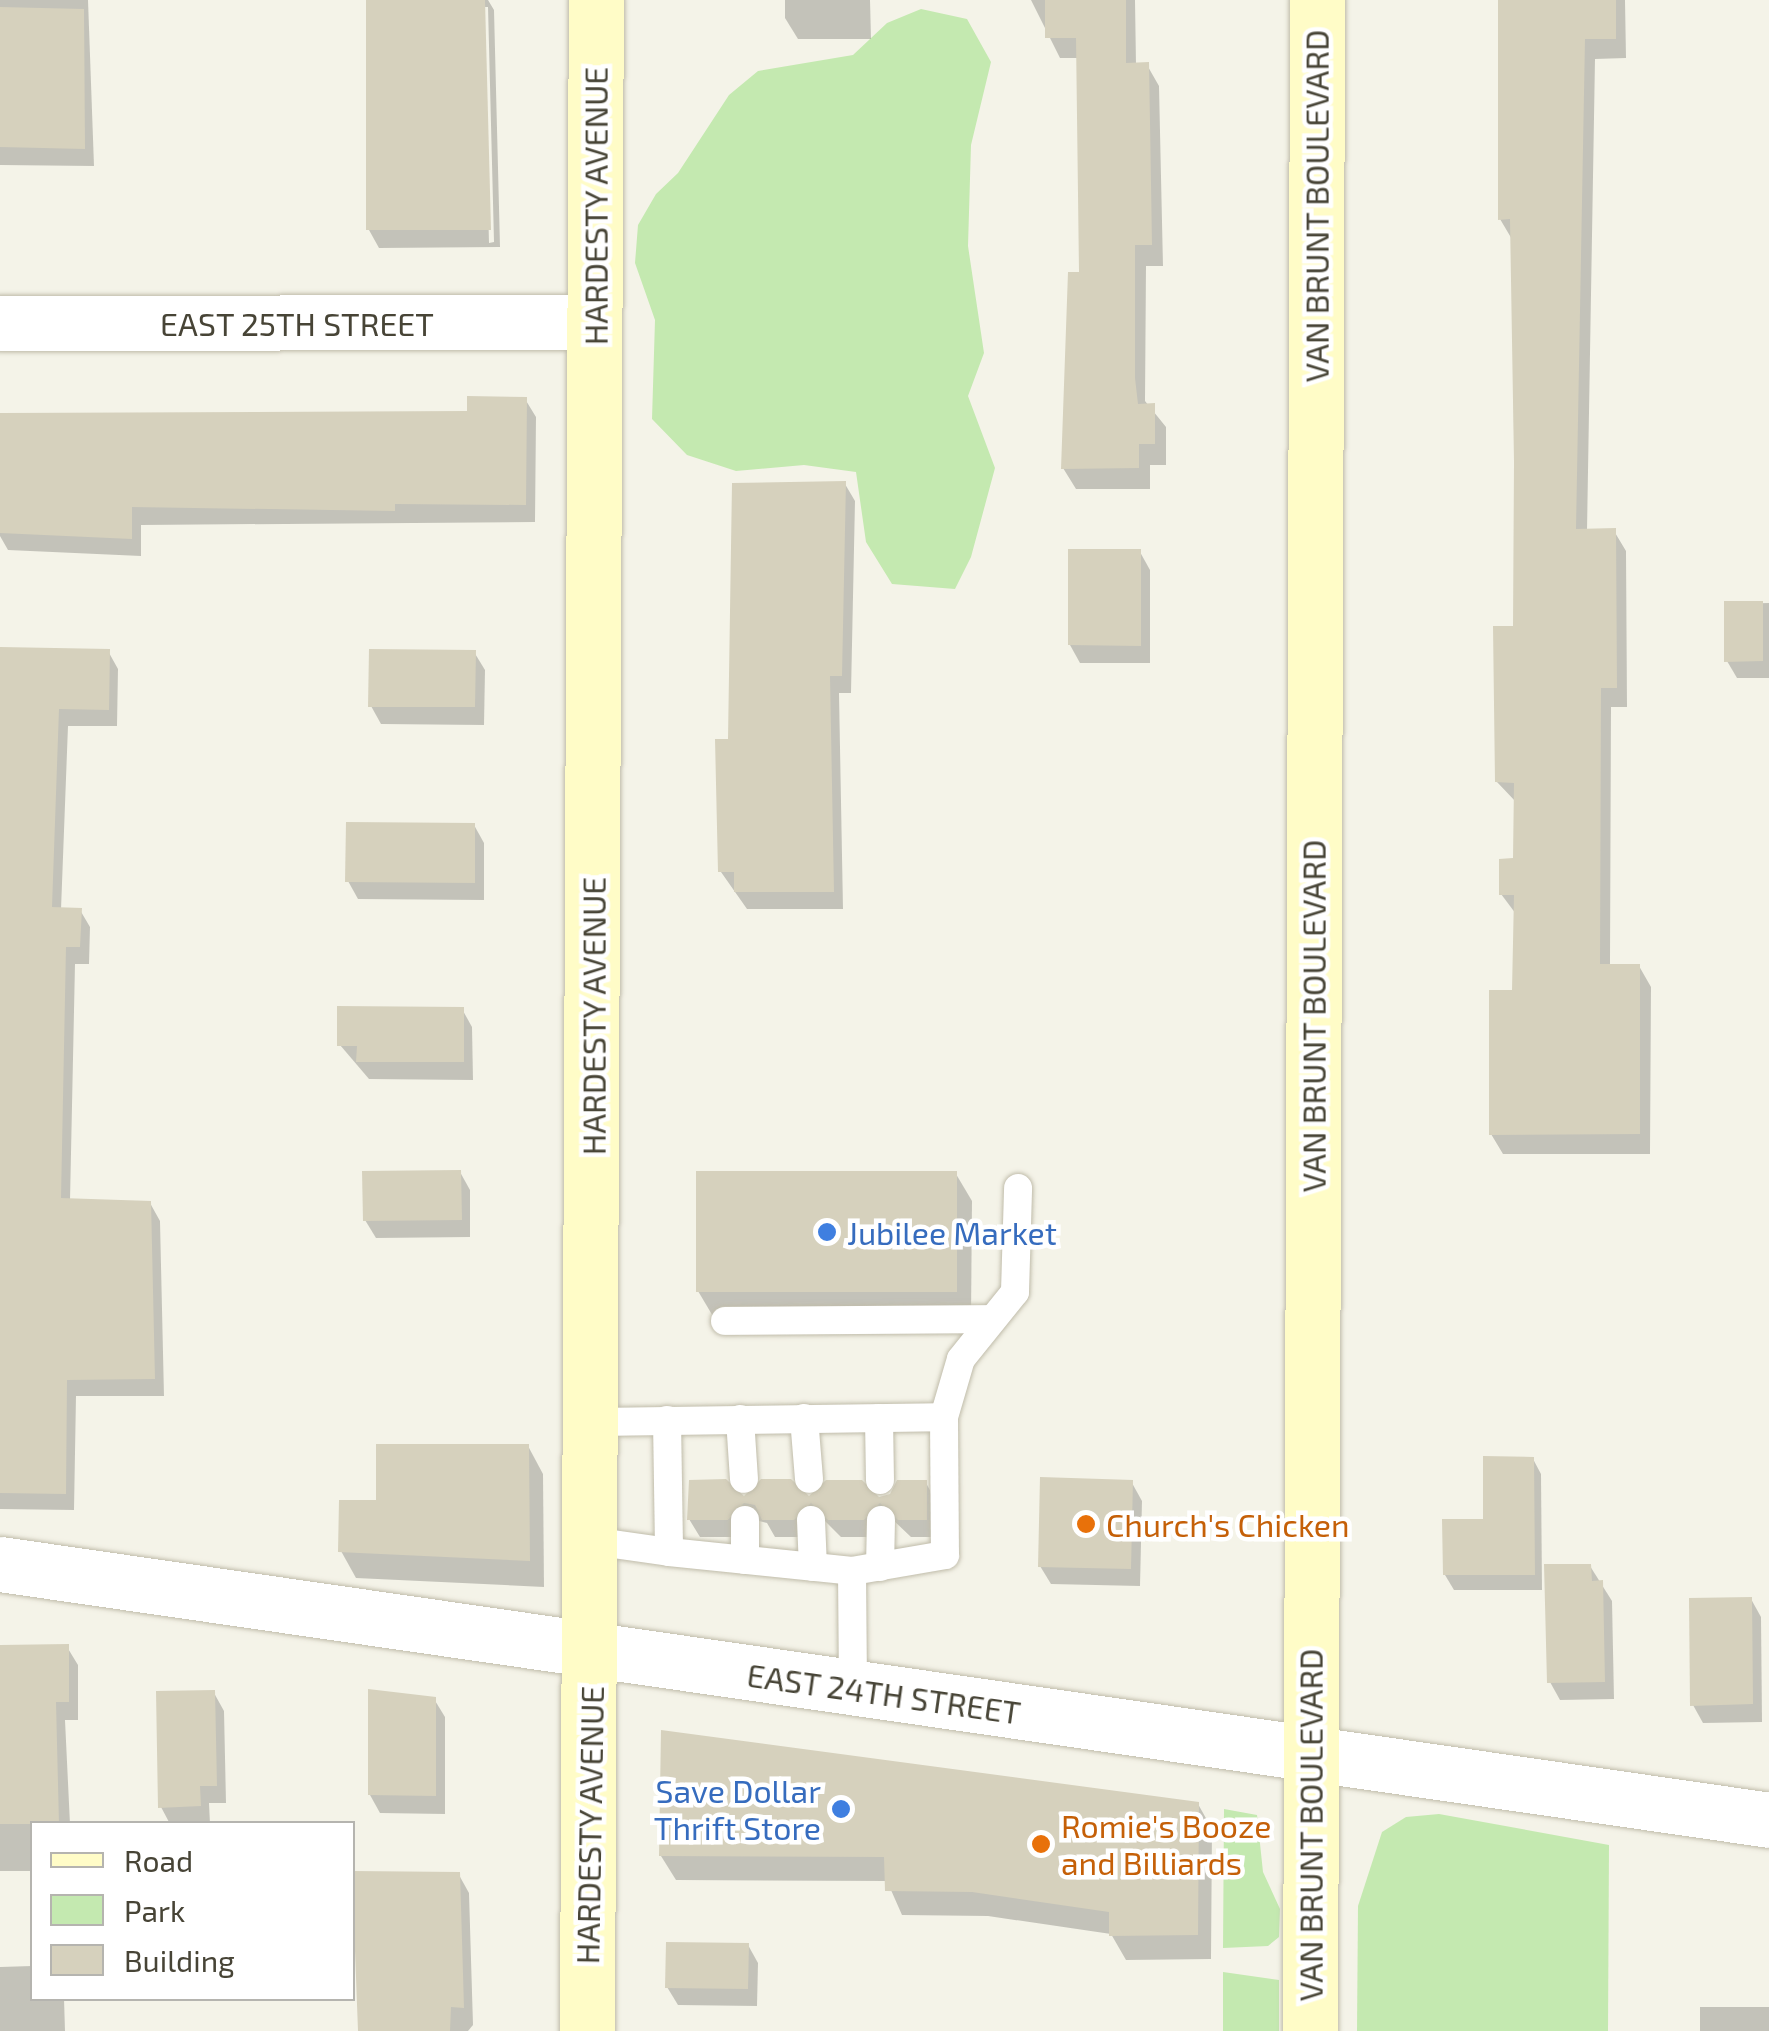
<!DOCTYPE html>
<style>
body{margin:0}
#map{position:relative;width:1769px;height:2031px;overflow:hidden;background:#f4f3e8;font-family:"Exo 2",sans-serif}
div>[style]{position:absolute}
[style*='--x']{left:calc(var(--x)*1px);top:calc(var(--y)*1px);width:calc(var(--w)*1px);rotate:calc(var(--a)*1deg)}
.green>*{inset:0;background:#c4e9b0}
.shadow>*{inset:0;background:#0003}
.building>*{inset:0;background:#d6d1bd}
.roads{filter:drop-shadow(0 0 2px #c0bcaa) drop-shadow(0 0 2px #c0bcaa)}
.lane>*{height:28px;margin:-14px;padding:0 14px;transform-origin:14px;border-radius:14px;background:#fff}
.street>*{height:55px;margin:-27.5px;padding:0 27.5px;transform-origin:27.5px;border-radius:27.5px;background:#fff}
.secondary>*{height:55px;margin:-27.5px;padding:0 27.5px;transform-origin:27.5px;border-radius:27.5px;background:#fffcc7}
.dots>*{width:28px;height:28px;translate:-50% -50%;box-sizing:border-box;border:5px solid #fff;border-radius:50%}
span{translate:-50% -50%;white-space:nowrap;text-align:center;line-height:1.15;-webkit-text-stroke:9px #fff;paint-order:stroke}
.street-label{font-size:32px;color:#474436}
.shop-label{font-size:32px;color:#366cbe}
.left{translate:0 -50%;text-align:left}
.right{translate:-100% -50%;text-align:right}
.food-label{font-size:32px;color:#c56008}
.legend{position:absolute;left:30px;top:1821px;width:325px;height:180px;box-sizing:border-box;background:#fff;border:2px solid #b5b4af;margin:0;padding:12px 18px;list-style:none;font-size:30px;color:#474436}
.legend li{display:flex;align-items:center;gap:20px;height:50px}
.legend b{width:50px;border:2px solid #b5b4af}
</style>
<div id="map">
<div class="green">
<div style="clip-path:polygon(921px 9px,967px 19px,991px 62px,971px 145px,968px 246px,984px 353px,968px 396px,995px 468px,971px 557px,955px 589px,892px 584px,866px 542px,856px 472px,804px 465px,736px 471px,687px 455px,652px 419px,655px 320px,635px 263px,638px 225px,656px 194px,678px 173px,729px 95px,758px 71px,853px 55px,887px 23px)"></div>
<div style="clip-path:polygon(1224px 1809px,1257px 1815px,1263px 1872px,1280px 1909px,1279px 1937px,1268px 1946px,1223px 1948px)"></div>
<div style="clip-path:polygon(1439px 1814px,1609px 1845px,1608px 2031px,1357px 2031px,1358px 1906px,1382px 1832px,1406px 1817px)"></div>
<div style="clip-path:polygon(1223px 1972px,1279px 1980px,1279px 2031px,1223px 2031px)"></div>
</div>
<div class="shadow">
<div style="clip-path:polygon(0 0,88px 0,94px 166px,0 165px)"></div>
<div style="clip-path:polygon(evenodd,369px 0,488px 0,494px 10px,500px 247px,379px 248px,369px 230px,369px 0,483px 7px,488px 7px,494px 242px,489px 243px,483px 7px)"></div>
<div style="clip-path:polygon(785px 0,870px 0,871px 39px,798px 39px,785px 18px)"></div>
<div style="clip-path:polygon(1031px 0,1135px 0,1136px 65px,1147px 65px,1159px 86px,1163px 266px,1146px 266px,1145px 401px,1166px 427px,1166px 465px,1150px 465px,1150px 489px,1076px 489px,1063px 468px,1082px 275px,1079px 58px,1060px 58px)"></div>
<div style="clip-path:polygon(1504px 0,1625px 0,1626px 58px,1595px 59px,1587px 531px,1614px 531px,1626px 551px,1627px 707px,1611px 707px,1610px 967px,1639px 966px,1651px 987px,1650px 1154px,1503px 1154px,1491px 1134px,1515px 993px,1516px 914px,1501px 894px,1515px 861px,1516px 802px,1497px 782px,1515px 628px,1513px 241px,1500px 219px)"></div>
<div style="clip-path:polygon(525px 399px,536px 417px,535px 522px,141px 525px,141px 556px,8px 550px,0 536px,0 414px,469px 413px)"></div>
<div style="clip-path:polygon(845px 484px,855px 501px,851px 693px,839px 693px,843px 909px,747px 909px,721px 872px,731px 742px)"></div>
<div style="clip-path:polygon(1140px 552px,1150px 570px,1150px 663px,1080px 663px,1070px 645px)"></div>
<div style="clip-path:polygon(1769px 603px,1769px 678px,1737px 678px,1727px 661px,1726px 604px)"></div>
<div style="clip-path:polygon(0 650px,108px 651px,118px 669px,117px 726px,68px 726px,61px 910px,80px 910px,90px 927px,89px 964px,75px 964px,70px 1201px,150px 1203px,160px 1221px,164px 1396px,76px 1396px,74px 1510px,0 1509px)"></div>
<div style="clip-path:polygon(474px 652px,485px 670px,484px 725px,381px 724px,371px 706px)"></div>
<div style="clip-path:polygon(474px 825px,484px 843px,484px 900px,358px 899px,348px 881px)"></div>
<div style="clip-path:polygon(462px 1009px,472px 1027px,473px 1080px,369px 1079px,340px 1045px)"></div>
<div style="clip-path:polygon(460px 1172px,470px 1190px,470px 1237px,376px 1238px,365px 1220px)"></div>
<div style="clip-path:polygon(956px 1174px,972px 1201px,971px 1319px,714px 1318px,698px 1291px)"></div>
<div style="clip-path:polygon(528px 1446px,543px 1474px,544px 1587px,356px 1578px,341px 1551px,378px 1503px)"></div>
<div style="clip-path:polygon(1533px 1459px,1541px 1474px,1542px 1590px,1454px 1590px,1445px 1575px)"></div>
<div style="clip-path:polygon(926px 1483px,936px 1501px,936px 1537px,911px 1537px,892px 1519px,874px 1537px,841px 1537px,823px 1519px,804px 1537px,775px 1537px,767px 1523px,755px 1520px,738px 1537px,700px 1537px,689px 1519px,744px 1500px,879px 1500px)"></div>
<div style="clip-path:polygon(1132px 1483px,1142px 1501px,1140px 1586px,1051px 1584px,1040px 1566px)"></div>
<div style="clip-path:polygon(1590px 1566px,1612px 1601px,1614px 1699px,1560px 1700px,1550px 1682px)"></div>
<div style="clip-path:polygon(1751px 1599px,1761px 1617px,1762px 1722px,1703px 1723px,1693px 1705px)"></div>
<div style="clip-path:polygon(0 1647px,67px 1647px,78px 1665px,78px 1720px,65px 1720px,70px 1824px,32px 1824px,32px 1871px,0 1871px)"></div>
<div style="clip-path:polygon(214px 1693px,224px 1711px,226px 1803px,209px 1803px,210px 1824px,170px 1824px,161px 1807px)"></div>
<div style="clip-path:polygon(434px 1699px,445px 1717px,445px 1814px,380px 1813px,370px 1795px)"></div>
<div style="clip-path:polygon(1198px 1804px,1212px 1829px,1211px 1959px,1126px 1960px,1111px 1934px,988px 1916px,902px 1915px,887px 1881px,676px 1880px,661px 1856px)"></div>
<div style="clip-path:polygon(353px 1874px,459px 1875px,469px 1893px,473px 2025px,468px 2031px,359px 2031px)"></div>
<div style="clip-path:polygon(748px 1945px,758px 1963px,757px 2006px,678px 2005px,667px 1987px)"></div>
<div style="clip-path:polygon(32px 1966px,32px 1998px,64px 1998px,65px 2031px,0 2031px,0 1967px)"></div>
<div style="clip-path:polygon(1700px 2007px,1769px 2007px,1769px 2031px,1700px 2031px)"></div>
</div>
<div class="building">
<div style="clip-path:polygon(366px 0,485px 0,491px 230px,366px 230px)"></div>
<div style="clip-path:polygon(1045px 0,1126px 0,1126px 63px,1149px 62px,1152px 245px,1135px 245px,1135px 378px,1138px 404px,1155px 403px,1155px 444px,1139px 444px,1139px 468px,1061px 469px,1068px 272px,1079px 272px,1076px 38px,1045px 38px)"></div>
<div style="clip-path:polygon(1498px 0,1616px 0,1616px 39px,1585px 39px,1576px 529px,1616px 528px,1617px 688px,1601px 688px,1600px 964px,1640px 964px,1640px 1134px,1489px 1135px,1489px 990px,1512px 990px,1514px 895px,1499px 895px,1499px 859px,1513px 858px,1514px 783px,1495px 782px,1493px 626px,1513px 626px,1514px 462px,1510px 219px,1498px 220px)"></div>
<div style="clip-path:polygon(0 7px,84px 9px,85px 149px,0 147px)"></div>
<div style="clip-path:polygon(467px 396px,527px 397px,526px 505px,395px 504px,395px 511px,132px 507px,132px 539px,0 533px,0 413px,467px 411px)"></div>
<div style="clip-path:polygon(846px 481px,842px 676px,830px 676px,834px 892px,734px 892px,734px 872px,718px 872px,715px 739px,728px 739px,732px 483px)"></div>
<div style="clip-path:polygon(1068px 549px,1141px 549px,1141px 646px,1068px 645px)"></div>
<div style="clip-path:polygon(1724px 601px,1763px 601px,1763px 661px,1724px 662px)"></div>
<div style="clip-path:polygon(0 647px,110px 649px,109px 710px,59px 709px,52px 907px,82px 908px,80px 947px,66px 947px,61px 1198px,151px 1201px,155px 1379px,67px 1380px,66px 1494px,0 1493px)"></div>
<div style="clip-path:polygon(369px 649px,476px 650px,475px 707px,368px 707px)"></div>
<div style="clip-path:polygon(346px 822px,475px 823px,475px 883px,345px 882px)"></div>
<div style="clip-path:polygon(337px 1006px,464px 1007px,464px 1062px,356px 1062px,357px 1046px,337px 1046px)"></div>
<div style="clip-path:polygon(461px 1170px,462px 1220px,363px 1221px,362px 1171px)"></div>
<div style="clip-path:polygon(696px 1171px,957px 1171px,957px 1292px,696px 1292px)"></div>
<div style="clip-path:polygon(376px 1444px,529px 1444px,530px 1561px,338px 1552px,339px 1500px,376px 1500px)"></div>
<div style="clip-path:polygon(1483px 1456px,1534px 1457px,1535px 1575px,1443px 1575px,1442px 1519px,1483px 1519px)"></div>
<div style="clip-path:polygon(1040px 1477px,1133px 1480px,1131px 1569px,1038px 1567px)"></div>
<div style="clip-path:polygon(726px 1479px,744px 1496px,761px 1479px,791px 1479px,809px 1496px,826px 1480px,862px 1480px,879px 1497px,890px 1494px,897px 1480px,927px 1480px,927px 1520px,898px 1520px,880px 1503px,864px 1520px,828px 1520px,811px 1503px,794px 1520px,762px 1520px,755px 1505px,744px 1503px,728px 1520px,687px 1520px,689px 1480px)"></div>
<div style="clip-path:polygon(1544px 1564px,1591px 1564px,1592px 1581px,1603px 1580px,1605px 1682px,1547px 1683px)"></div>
<div style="clip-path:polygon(1752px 1597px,1753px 1704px,1690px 1706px,1689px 1598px)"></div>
<div style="clip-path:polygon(69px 1644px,69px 1702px,56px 1702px,59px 1824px,0 1824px,0 1645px)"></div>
<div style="clip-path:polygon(368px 1689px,436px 1697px,436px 1796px,368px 1795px)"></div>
<div style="clip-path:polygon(215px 1690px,217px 1786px,200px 1786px,201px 1806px,158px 1808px,156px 1691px)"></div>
<div style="clip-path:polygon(661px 1730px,1199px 1802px,1198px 1935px,1109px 1936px,1109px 1912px,972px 1892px,885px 1891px,884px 1857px,659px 1856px)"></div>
<div style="clip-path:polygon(352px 1871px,460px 1872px,464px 2008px,451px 2007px,450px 2031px,358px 2031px)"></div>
<div style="clip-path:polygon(666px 1942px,749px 1943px,748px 1989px,665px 1988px)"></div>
</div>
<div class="roads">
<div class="lane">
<div style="--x:725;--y:1321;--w:267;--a:-0.4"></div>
<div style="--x:944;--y:1417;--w:60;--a:-73.7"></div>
<div style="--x:961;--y:1359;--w:86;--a:-51.1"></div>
<div style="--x:1015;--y:1292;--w:104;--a:-88.3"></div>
<div style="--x:804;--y:1418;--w:61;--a:85.3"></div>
<div style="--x:879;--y:1418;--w:62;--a:89.1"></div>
<div style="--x:740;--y:1419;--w:60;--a:86.2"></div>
<div style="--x:667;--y:1420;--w:132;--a:89.1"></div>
<div style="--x:669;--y:1552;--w:184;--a:5.9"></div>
<div style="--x:592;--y:1422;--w:352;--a:-0.8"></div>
<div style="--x:944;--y:1417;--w:138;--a:89.6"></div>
<div style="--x:945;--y:1555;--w:94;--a:170.2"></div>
<div style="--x:852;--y:1571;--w:118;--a:89.5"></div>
<div style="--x:811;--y:1520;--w:47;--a:87.6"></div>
<div style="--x:592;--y:1541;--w:78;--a:8.1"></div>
<div style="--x:745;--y:1560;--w:40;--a:-90"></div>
<div style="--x:880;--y:1567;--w:47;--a:-88.8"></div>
</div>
<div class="street">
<div style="--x:0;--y:323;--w:594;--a:-0.1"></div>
<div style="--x:0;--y:1564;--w:1787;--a:8.23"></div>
</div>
<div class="secondary">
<div style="--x:587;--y:2031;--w:2031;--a:-89.75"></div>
<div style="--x:1310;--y:2031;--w:2031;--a:-89.8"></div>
</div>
</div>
<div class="dots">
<div style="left:827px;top:1232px;background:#3f7fe0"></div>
<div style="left:1086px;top:1524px;background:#e8710a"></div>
<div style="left:841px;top:1809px;background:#3f7fe0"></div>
<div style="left:1041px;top:1844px;background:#e8710a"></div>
</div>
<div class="street-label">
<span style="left:595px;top:206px;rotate:-90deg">HARDESTY AVENUE</span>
<span style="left:1316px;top:206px;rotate:-90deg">VAN BRUNT BOULEVARD</span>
<span style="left:297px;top:323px">EAST 25TH STREET</span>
<span style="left:593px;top:1016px;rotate:-90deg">HARDESTY AVENUE</span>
<span style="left:1313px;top:1016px;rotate:-90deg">VAN BRUNT BOULEVARD</span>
<span style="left:884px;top:1693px;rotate:8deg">EAST 24TH STREET</span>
<span style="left:589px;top:1825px;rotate:-89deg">HARDESTY AVENUE</span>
<span style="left:1310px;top:1825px;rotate:-90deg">VAN BRUNT BOULEVARD</span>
</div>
<div class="shop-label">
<span class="left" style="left:847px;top:1232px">Jubilee Market</span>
<span class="right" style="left:821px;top:1809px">Save Dollar<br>Thrift Store</span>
</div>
<div class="food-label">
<span class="left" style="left:1106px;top:1524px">Church's Chicken</span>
<span class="left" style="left:1061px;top:1844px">Romie's Booze<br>and Billiards</span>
</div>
<ul class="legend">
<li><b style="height:12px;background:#fffcc7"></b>Road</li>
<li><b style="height:28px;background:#c4e9b0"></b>Park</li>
<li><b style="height:28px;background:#d6d1bd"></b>Building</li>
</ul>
</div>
